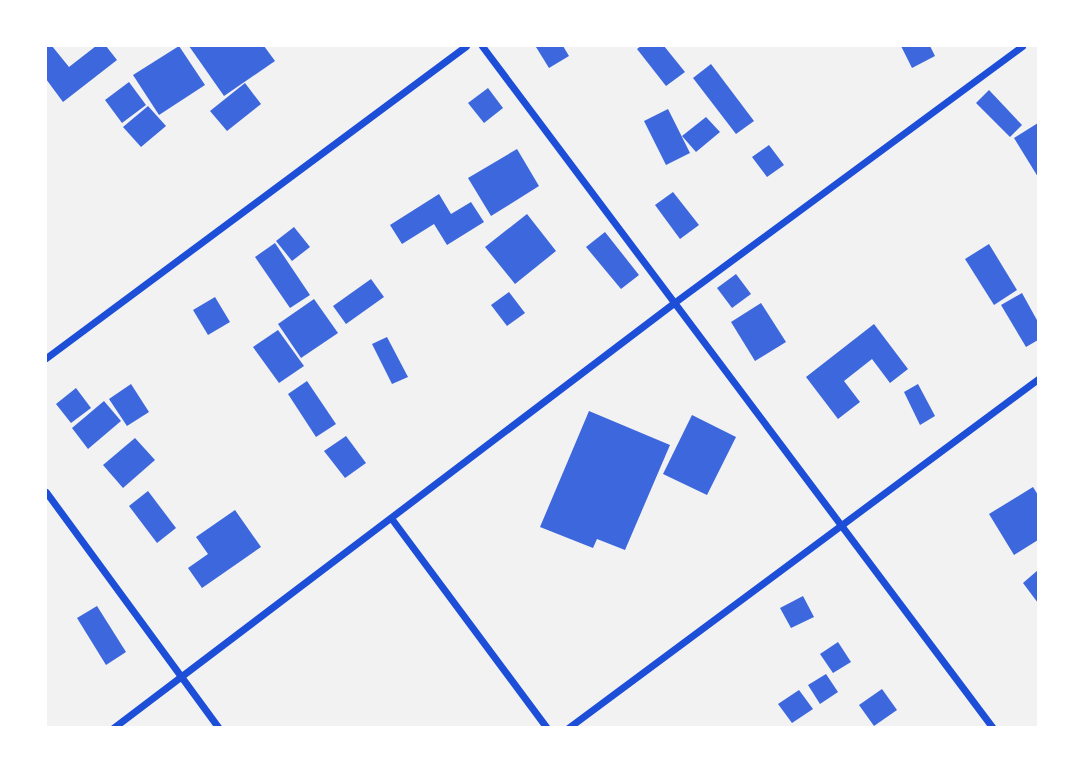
<!DOCTYPE html>
<style>
body{margin:0}
#map{position:relative;width:1084px;height:773px;overflow:hidden;background:#f2f2f2;font-family:"Source Sans 3",sans-serif}
div>[style]{position:absolute}
[style*='--x']{left:calc(var(--x)*1px);top:calc(var(--y)*1px);width:calc(var(--w)*1px);rotate:calc(var(--a)*1deg)}
.building>*{inset:0;background:#3d67dc}
.minor>*{height:7px;margin:-3.5px;padding:0 3.5px;transform-origin:3.5px;border-radius:3.5px;background:#1d4ed8}
span{translate:-50% -50%;white-space:nowrap;text-align:center;line-height:1.15;-webkit-text-stroke:5px #fff;paint-order:stroke}
.frame{position:absolute;inset:0;border:47px solid #fff;pointer-events:none}
</style>
<div id="map">
<div class="building">
<div style="clip-path:polygon(46px 46px,52px 46px,69px 67px,96px 46px,106px 46px,117px 60px,63px 102px,46px 79px)"></div>
<div style="clip-path:polygon(179px 46px,205px 85px,159px 115px,133px 75px)"></div>
<div style="clip-path:polygon(189px 46px,264px 46px,275px 61px,224px 96px)"></div>
<div style="clip-path:polygon(538px 46px,563px 46px,569px 56px,549px 68px,536px 47px)"></div>
<div style="clip-path:polygon(641px 46px,664px 46px,685px 72px,666px 86px,637px 49px)"></div>
<div style="clip-path:polygon(901px 46px,930px 46px,935px 56px,912px 68px)"></div>
<div style="clip-path:polygon(711px 64px,754px 121px,736px 134px,693px 78px)"></div>
<div style="clip-path:polygon(129px 82px,146px 105px,122px 123px,105px 100px)"></div>
<div style="clip-path:polygon(245px 83px,261px 104px,227px 131px,210px 111px)"></div>
<div style="clip-path:polygon(488px 88px,503px 108px,484px 123px,468px 103px)"></div>
<div style="clip-path:polygon(989px 90px,1022px 125px,1010px 137px,976px 103px)"></div>
<div style="clip-path:polygon(148px 106px,166px 126px,141px 147px,123px 127px)"></div>
<div style="clip-path:polygon(668px 109px,690px 153px,666px 165px,644px 121px)"></div>
<div style="clip-path:polygon(706px 117px,720px 132px,696px 152px,682px 136px)"></div>
<div style="clip-path:polygon(1038px 123px,1038px 177px,1014px 138px)"></div>
<div style="clip-path:polygon(769px 145px,784px 165px,767px 177px,752px 157px)"></div>
<div style="clip-path:polygon(517px 149px,539px 186px,491px 216px,468px 178px)"></div>
<div style="clip-path:polygon(673px 192px,699px 225px,680px 239px,655px 205px)"></div>
<div style="clip-path:polygon(439px 194px,451px 214px,471px 202px,484px 222px,447px 245px,434px 224px,402px 244px,390px 225px)"></div>
<div style="clip-path:polygon(527px 214px,556px 251px,515px 284px,485px 247px)"></div>
<div style="clip-path:polygon(294px 227px,310px 247px,292px 261px,276px 241px)"></div>
<div style="clip-path:polygon(605px 232px,639px 275px,621px 289px,586px 247px)"></div>
<div style="clip-path:polygon(275px 243px,310px 295px,290px 308px,255px 257px)"></div>
<div style="clip-path:polygon(989px 244px,1017px 290px,994px 305px,965px 259px)"></div>
<div style="clip-path:polygon(736px 274px,751px 294px,732px 308px,717px 288px)"></div>
<div style="clip-path:polygon(371px 279px,384px 297px,346px 324px,333px 306px)"></div>
<div style="clip-path:polygon(509px 292px,525px 313px,507px 326px,491px 305px)"></div>
<div style="clip-path:polygon(1022px 293px,1038px 322px,1038px 340px,1026px 347px,1001px 305px)"></div>
<div style="clip-path:polygon(215px 297px,230px 322px,208px 335px,193px 310px)"></div>
<div style="clip-path:polygon(314px 299px,338px 333px,301px 358px,278px 324px)"></div>
<div style="clip-path:polygon(761px 303px,786px 342px,755px 361px,731px 322px)"></div>
<div style="clip-path:polygon(874px 324px,908px 369px,890px 383px,872px 359px,844px 381px,860px 402px,838px 419px,806px 377px)"></div>
<div style="clip-path:polygon(278px 330px,304px 366px,279px 383px,253px 347px)"></div>
<div style="clip-path:polygon(387px 337px,408px 377px,392px 384px,372px 344px)"></div>
<div style="clip-path:polygon(307px 381px,336px 424px,316px 437px,288px 394px)"></div>
<div style="clip-path:polygon(131px 384px,149px 412px,127px 426px,109px 399px)"></div>
<div style="clip-path:polygon(918px 384px,935px 416px,920px 425px,904px 392px)"></div>
<div style="clip-path:polygon(76px 388px,91px 408px,71px 423px,56px 404px)"></div>
<div style="clip-path:polygon(104px 401px,121px 421px,88px 449px,72px 428px)"></div>
<div style="clip-path:polygon(589px 411px,670px 445px,625px 550px,597px 539px,593px 548px,540px 527px)"></div>
<div style="clip-path:polygon(692px 415px,736px 437px,707px 495px,663px 474px)"></div>
<div style="clip-path:polygon(346px 436px,366px 463px,345px 478px,324px 451px)"></div>
<div style="clip-path:polygon(135px 438px,155px 460px,123px 488px,103px 465px)"></div>
<div style="clip-path:polygon(1033px 487px,1038px 495px,1038px 540px,1014px 555px,989px 514px)"></div>
<div style="clip-path:polygon(148px 491px,176px 528px,157px 543px,129px 506px)"></div>
<div style="clip-path:polygon(235px 510px,261px 547px,202px 588px,188px 568px,208px 554px,196px 537px)"></div>
<div style="clip-path:polygon(1038px 570px,1038px 603px,1023px 583px)"></div>
<div style="clip-path:polygon(803px 596px,814px 617px,791px 628px,780px 608px)"></div>
<div style="clip-path:polygon(97px 606px,126px 652px,106px 665px,77px 618px)"></div>
<div style="clip-path:polygon(838px 642px,851px 662px,833px 673px,820px 654px)"></div>
<div style="clip-path:polygon(826px 674px,838px 692px,820px 704px,808px 685px)"></div>
<div style="clip-path:polygon(882px 689px,897px 710px,874px 726px,859px 705px)"></div>
<div style="clip-path:polygon(799px 690px,813px 709px,792px 723px,778px 704px)"></div>
</div>
<div class="minor">
<div style="--x:482;--y:46;--w:852;--a:53.16"></div>
<div style="--x:46;--y:358;--w:523;--a:-36.61"></div>
<div style="--x:46;--y:492;--w:293;--a:53.8"></div>
<div style="--x:391;--y:518;--w:262;--a:53.4"></div>
<div style="--x:113;--y:728;--w:705;--a:-37.16"></div>
<div style="--x:675;--y:302;--w:431;--a:-36.4"></div>
<div style="--x:568;--y:728;--w:585;--a:-36.6"></div>
</div>
<div class="frame"></div>
</div>
